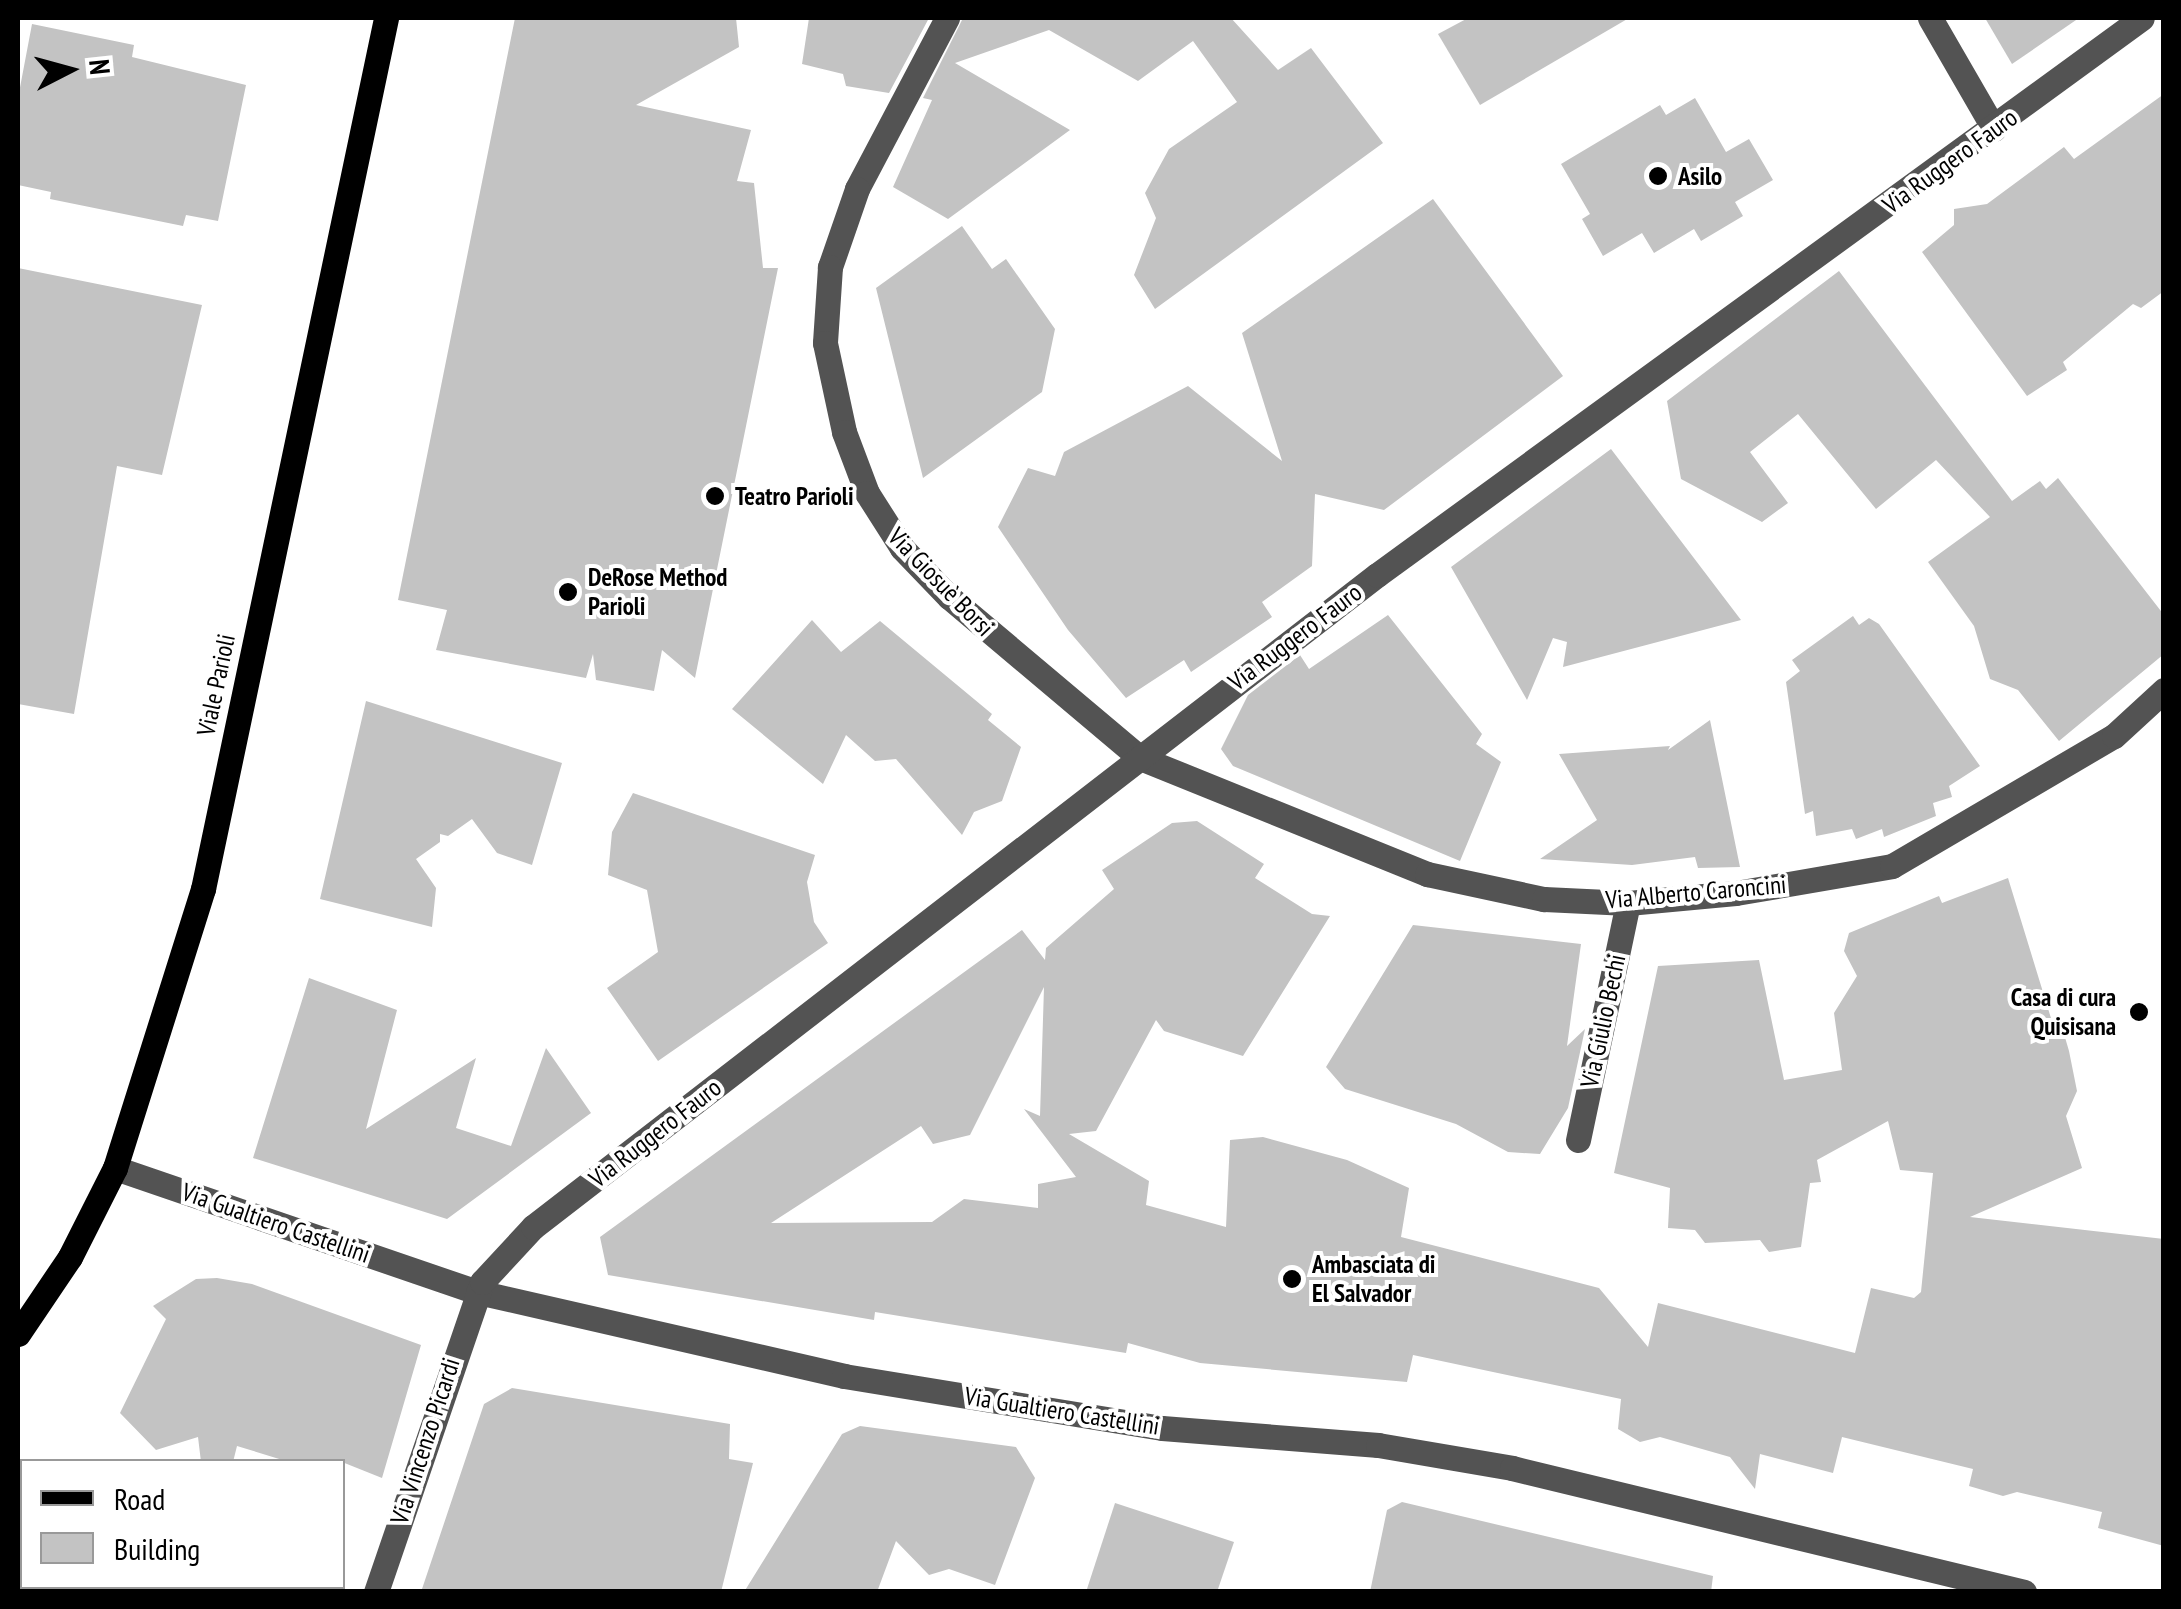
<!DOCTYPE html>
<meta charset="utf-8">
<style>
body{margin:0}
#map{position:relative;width:2181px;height:1609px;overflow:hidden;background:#fff;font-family:"PT Sans Narrow",sans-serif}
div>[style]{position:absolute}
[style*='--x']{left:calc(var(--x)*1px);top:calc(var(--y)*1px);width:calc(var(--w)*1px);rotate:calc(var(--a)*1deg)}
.building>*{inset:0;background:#c3c3c3}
.minor>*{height:25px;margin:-12.5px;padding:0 12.5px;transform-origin:12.5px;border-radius:12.5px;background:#535353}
.major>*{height:25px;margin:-12.5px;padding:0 12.5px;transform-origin:12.5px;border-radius:12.5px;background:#000}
.dots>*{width:28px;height:28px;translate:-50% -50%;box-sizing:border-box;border:5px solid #fff;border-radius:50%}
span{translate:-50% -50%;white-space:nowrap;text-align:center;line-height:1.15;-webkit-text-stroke:8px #fff;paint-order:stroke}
.street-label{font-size:25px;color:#000}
.poi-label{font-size:25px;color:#000;font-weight:700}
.left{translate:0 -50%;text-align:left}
.right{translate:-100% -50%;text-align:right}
.frame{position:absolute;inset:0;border:20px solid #000;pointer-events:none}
.legend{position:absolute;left:20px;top:1459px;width:325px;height:130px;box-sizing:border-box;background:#fff;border:2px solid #999;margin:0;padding:12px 18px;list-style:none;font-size:30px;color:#000}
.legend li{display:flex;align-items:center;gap:20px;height:50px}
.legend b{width:50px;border:2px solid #999}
.north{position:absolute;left:20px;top:20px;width:100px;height:100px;-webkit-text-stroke:8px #fff;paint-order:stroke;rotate:84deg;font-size:28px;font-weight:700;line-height:40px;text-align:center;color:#000}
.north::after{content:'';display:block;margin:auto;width:35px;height:45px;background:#000;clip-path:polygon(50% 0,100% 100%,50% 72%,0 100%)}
</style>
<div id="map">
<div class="building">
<div style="clip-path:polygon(515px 18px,736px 18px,739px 47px,636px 105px,751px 130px,737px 181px,754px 183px,763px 268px,778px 268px,695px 678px,662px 650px,654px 691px,596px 680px,593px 654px,586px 678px,436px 650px,447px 610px,398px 600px)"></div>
<div style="clip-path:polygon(809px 18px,929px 18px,889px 93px,846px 86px,843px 74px,802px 64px)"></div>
<div style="clip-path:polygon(963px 18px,1231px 18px,1278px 70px,1311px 48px,1383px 143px,1155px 309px,1134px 275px,1156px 218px,1145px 193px,1169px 149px,1237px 102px,1193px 41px,1138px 81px,1049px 30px,955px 63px,1070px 130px,948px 219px,893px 187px,932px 100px,923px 98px)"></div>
<div style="clip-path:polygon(1468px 18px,1629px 18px,1480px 105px,1438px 34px)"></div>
<div style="clip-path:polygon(1985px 18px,2079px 18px,2012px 64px)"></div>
<div style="clip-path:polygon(32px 24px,134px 45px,132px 57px,246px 85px,218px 221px,186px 215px,183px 226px,50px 199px,51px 192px,18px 185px,18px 98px)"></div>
<div style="clip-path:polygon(2164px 94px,2164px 291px,2141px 308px,2133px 304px,2063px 362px,2067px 370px,2027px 396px,1922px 252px,1954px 225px,1954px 209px,1987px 204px,2064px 147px,2074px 159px)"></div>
<div style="clip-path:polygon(1695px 98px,1726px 152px,1749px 139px,1773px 180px,1735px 202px,1743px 216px,1701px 241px,1694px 229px,1654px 253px,1642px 233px,1603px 256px,1582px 219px,1590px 214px,1561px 164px,1660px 105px,1666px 115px)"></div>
<div style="clip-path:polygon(1433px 199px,1563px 376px,1384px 510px,1315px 494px,1312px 566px,1262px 602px,1272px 617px,1191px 672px,1184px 660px,1126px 698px,1068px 630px,998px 527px,1028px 468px,1055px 476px,1064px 452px,1188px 386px,1282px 461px,1242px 333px)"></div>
<div style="clip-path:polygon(962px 226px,992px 269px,1006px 259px,1055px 329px,1042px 392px,923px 478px,876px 288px)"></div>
<div style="clip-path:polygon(18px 268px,202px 305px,162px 475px,117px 466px,74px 714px,18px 704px)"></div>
<div style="clip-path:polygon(1839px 271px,2012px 501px,2040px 481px,2046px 489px,2058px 478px,2164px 615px,2164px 654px,2059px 741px,2018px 690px,1990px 679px,1974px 626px,1928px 562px,1990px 517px,1936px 460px,1876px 509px,1798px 414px,1750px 452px,1788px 503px,1762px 522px,1681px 479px,1667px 401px)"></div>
<div style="clip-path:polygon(1611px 449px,1741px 620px,1563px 667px,1567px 642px,1553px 638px,1527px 700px,1451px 567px)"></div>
<div style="clip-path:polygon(1388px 615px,1482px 734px,1476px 744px,1501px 762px,1460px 861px,1233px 766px,1221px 749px,1248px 695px,1300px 655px,1309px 669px)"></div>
<div style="clip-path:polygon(1853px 616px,1859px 625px,1869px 618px,1879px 624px,1980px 766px,1949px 786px,1952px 797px,1933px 803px,1936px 816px,1884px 837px,1882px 829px,1856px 839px,1852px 829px,1816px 836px,1813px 811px,1805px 814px,1786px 682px,1800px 671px,1792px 660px)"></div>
<div style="clip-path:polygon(812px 620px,841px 652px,880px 621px,992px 714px,988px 720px,1021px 747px,1002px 801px,974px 812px,962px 835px,896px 759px,875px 761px,846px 735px,823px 784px,732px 709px)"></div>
<div style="clip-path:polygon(366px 701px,562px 763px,532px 865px,497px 853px,472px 819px,448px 836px,440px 834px,440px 842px,416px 859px,436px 888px,432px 927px,320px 899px)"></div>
<div style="clip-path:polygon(1710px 720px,1740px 867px,1698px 868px,1695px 857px,1632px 865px,1540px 859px,1597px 820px,1559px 754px,1670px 746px,1668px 750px)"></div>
<div style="clip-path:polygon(633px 793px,815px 855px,807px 882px,814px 922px,828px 943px,658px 1061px,607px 988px,658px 952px,647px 890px,608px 875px,612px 832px)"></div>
<div style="clip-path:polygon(evenodd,1197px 821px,1264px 864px,1255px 878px,1312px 914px,1330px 916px,1243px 1056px,1164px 1031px,1156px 1020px,1096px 1131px,1069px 1134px,1149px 1181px,1146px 1205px,1226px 1227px,1230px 1140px,1263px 1137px,1347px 1160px,1409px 1188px,1401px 1237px,1599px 1288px,1648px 1347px,1658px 1303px,1855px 1353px,1871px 1288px,1914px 1298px,1921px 1292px,1933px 1173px,1900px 1170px,1888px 1121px,1817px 1160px,1821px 1182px,1810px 1183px,1801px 1247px,1769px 1252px,1760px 1240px,1705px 1243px,1695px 1230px,1668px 1228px,1670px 1188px,1614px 1173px,1658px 966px,1759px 960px,1784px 1080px,1842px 1070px,1834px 1013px,1857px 976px,1844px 951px,1849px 933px,1939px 896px,1942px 903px,2008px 878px,2054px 1028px,2064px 1034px,2069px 1051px,2077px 1091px,2066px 1116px,2082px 1168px,1970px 1217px,2164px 1239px,2164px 1546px,2098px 1528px,2102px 1512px,2017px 1492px,2003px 1496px,1969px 1486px,1973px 1469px,1842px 1437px,1833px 1473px,1760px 1454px,1755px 1489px,1730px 1457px,1660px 1437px,1640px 1442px,1618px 1429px,1621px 1399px,1413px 1355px,1407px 1382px,1200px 1363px,1128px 1343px,1126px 1353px,875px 1312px,874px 1320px,608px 1275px,600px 1237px,1022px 930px,1045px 960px,1046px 948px,1114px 889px,1102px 870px,1172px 823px,1197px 821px,1044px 987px,1040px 1116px,1024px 1109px,1076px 1177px,1038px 1184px,1038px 1208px,964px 1199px,932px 1222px,771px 1223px,921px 1126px,933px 1144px,970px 1135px,1044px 987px)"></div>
<div style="clip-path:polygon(1413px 925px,1581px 944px,1567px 1046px,1585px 1029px,1568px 1108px,1540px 1154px,1508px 1152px,1456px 1124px,1345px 1089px,1326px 1067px)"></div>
<div style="clip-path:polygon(309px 978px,397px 1010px,366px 1129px,476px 1058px,456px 1128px,511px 1146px,546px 1048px,591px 1113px,447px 1219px,253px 1158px)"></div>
<div style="clip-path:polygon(217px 1278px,252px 1284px,421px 1345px,382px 1478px,342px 1462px,289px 1462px,237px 1446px,233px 1462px,201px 1462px,198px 1437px,156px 1450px,120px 1413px,166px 1319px,153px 1306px,196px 1279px)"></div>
<div style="clip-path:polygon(512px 1388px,730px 1424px,729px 1459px,753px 1463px,721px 1592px,421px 1592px,484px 1404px)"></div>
<div style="clip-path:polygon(860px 1426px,1016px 1447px,1035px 1478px,995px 1585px,949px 1569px,929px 1575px,896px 1541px,877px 1592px,744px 1592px,842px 1434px)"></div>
<div style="clip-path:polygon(1402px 1502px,1713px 1576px,1711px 1592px,1370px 1592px,1387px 1510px)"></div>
<div style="clip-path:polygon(1115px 1503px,1234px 1542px,1217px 1592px,1086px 1592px)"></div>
</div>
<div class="minor">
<div style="--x:947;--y:18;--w:193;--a:117.8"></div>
<div style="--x:857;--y:189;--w:83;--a:109.1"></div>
<div style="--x:830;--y:267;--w:76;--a:93.8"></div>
<div style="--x:825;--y:343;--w:91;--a:77.9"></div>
<div style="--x:844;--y:432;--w:65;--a:69.3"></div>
<div style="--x:867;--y:493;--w:65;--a:57.5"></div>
<div style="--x:902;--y:548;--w:68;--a:46.2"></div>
<div style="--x:949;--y:597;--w:250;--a:40.1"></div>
<div style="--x:1140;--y:758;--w:310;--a:22"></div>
<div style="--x:1427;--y:874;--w:120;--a:12.1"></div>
<div style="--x:1544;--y:899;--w:84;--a:2.7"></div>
<div style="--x:1628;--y:903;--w:108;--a:-5.3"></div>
<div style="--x:1736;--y:893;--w:158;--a:-9.8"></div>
<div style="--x:1892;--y:866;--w:257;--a:-30.4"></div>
<div style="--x:2114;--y:736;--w:68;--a:-42.6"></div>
<div style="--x:1930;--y:18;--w:128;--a:60"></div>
<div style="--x:1578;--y:1140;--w:242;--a:-78.1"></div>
<div style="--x:115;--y:1168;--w:384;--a:18.9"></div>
<div style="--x:478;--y:1292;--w:376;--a:12.9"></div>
<div style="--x:844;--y:1376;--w:322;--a:9.3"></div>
<div style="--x:1162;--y:1428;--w:217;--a:4.5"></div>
<div style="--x:1378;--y:1445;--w:136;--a:9.7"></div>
<div style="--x:1512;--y:1468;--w:527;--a:13.61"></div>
<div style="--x:376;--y:1592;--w:328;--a:-71.1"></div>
<div style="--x:482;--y:1282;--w:75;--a:-47.2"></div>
<div style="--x:533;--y:1227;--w:1067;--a:-37.69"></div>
<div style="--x:1377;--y:575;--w:946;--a:-36.06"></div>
</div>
<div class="major">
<div style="--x:18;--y:1334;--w:93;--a:-56"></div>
<div style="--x:70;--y:1257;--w:100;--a:-63.2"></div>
<div style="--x:115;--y:1168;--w:293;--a:-72.5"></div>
<div style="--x:203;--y:889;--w:890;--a:-78.13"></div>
</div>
<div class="dots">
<div style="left:1658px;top:176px;background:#000"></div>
<div style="left:715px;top:496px;background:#000"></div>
<div style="left:568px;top:592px;background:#000"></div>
<div style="left:2139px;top:1012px;background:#000"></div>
<div style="left:1292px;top:1279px;background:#000"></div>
</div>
<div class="street-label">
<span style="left:1950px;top:161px;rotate:-36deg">Via Ruggero Fauro</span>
<span style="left:941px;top:582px;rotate:46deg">Via Giosuè Borsi</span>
<span style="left:1295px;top:637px;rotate:-37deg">Via Ruggero Fauro</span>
<span style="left:216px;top:685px;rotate:-78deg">Viale Parioli</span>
<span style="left:1696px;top:892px;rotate:-5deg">Via Alberto Caroncini</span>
<span style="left:1603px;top:1021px;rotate:-78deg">Via Giulio Bechi</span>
<span style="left:655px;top:1133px;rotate:-38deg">Via Ruggero Fauro</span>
<span style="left:276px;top:1223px;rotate:19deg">Via Gualtiero Castellini</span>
<span style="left:1062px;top:1411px;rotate:9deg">Via Gualtiero Castellini</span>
<span style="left:425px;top:1441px;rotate:-72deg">Via Vincenzo Picardi</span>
</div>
<div class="poi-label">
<span class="left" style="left:1678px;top:176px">Asilo</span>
<span class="left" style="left:735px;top:496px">Teatro Parioli</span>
<span class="left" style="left:588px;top:592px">DeRose Method<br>Parioli</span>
<span class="right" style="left:2116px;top:1012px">Casa di cura<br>Quisisana</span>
<span class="left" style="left:1312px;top:1279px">Ambasciata di<br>El Salvador</span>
</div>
<div class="frame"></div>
<ul class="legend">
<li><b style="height:12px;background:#000"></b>Road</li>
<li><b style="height:28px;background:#c3c3c3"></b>Building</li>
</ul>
<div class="north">N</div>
</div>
